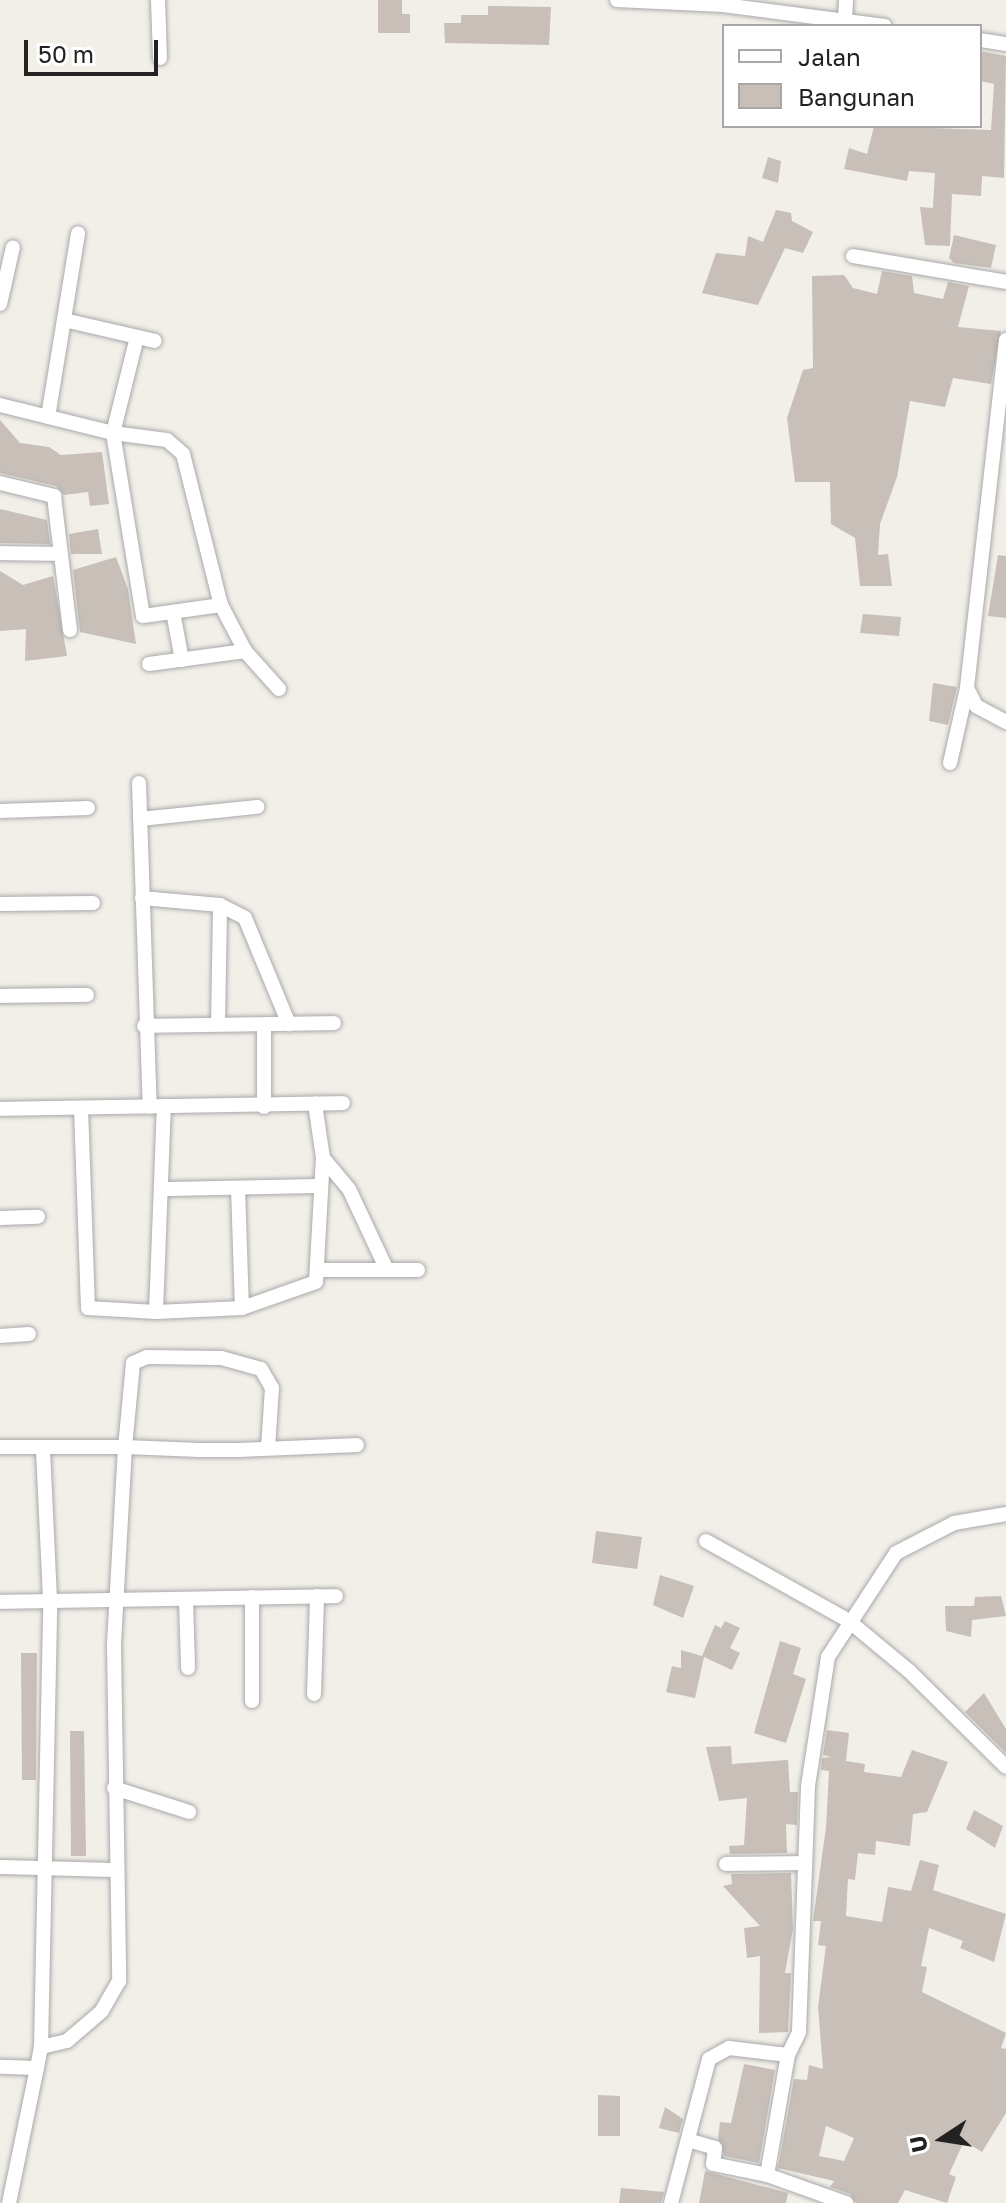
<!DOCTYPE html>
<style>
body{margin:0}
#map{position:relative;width:1006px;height:2203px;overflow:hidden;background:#f2efe9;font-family:"Golos Text",sans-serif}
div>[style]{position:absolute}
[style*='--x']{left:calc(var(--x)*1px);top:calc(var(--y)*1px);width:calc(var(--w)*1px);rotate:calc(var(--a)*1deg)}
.building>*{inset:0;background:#c7bfb8}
.roads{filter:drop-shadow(0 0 2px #a9a9a9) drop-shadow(0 0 2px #a9a9a9)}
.minor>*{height:14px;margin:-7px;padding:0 7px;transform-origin:7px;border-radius:7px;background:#fff}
span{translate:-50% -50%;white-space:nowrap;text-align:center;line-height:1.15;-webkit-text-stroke:8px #fff;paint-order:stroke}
.legend{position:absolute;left:722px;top:24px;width:260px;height:104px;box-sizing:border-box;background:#fff;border:2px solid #a7a7a7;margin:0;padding:10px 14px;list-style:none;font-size:24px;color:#222}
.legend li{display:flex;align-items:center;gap:16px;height:40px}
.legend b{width:40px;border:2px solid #a7a7a7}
.north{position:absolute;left:902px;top:2099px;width:80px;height:80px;-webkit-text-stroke:6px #fff;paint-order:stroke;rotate:258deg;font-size:22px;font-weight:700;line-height:32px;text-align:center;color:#222}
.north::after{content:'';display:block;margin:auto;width:28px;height:36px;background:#222;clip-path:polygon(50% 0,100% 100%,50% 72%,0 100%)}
.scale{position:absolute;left:24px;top:40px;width:134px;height:36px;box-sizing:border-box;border:4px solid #222;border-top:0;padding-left:10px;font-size:24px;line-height:28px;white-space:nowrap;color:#222;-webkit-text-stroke:6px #fff;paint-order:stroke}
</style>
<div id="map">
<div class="building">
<div style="clip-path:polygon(378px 0,402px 0,402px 14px,410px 14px,410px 33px,378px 33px)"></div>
<div style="clip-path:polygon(488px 6px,551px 7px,549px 45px,445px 43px,444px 23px,461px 23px,461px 15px,488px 15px)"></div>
<div style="clip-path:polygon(980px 51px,1006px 56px,1004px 178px,982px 176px,981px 196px,952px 194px,950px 246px,925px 245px,920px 207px,933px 208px,935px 173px,909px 171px,907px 181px,844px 169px,849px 148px,867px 154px,874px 126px,991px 130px,994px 84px,980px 81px)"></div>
<div style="clip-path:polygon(768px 157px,781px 161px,778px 183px,762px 178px)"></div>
<div style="clip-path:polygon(776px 210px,791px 213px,792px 221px,813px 232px,803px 253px,785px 248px,758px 305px,702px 293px,716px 253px,745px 256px,748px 236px,763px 242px)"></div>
<div style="clip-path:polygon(954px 235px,996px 245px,991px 268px,954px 263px,949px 258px)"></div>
<div style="clip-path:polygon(882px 271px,912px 276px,914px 293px,943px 299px,948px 282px,969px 286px,958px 327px,1001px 331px,991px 384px,953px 378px,945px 407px,910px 401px,897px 477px,880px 524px,878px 555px,888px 554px,892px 586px,860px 586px,855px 538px,831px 524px,830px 482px,795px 482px,787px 418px,803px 370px,813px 368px,812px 276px,844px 275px,853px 288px,877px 294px)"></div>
<div style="clip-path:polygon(0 420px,20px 443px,49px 447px,61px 455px,102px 452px,109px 504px,90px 506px,88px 492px,64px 495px,56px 486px,0 473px)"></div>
<div style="clip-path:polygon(0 509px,47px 520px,50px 544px,0 543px)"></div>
<div style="clip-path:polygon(98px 529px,102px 554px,71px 554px,69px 534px)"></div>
<div style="clip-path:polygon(998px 555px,1006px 556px,1006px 618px,988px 616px)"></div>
<div style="clip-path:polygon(116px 557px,128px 589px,136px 644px,80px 632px,73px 570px)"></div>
<div style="clip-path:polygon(0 571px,23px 585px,53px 576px,67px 656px,25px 661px,26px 629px,0 631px)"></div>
<div style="clip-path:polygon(863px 614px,901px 617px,899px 636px,860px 633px)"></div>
<div style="clip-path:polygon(933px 683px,957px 687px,948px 725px,929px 721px)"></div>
<div style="clip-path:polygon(596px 1531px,642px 1537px,637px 1569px,592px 1563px)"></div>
<div style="clip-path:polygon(660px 1575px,694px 1586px,683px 1618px,653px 1605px)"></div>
<div style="clip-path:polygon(1001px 1596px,1006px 1616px,972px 1620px,971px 1637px,946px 1631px,945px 1606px,974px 1606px,975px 1597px)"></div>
<div style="clip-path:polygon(725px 1621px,740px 1628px,730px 1648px,740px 1653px,732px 1670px,704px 1657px,695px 1698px,666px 1692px,672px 1666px,681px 1668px,681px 1650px,702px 1656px,715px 1625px,721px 1628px)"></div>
<div style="clip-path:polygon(780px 1641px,801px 1648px,793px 1674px,806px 1679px,786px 1743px,754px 1733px)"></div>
<div style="clip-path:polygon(21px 1653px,37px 1653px,36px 1780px,22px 1780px)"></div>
<div style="clip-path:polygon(984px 1693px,1006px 1729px,1006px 1753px,965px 1712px)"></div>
<div style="clip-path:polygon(evenodd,827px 1730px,849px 1733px,846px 1761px,865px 1764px,864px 1772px,901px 1777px,912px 1750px,948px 1762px,927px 1812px,913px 1814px,910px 1846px,876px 1841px,875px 1855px,858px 1853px,855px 1880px,848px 1879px,846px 1916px,882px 1922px,888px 1887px,911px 1891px,920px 1860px,939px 1865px,933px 1890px,1006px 1914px,994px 1962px,960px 1948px,963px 1941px,929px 1928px,921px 1966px,927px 1967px,922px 1992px,1006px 2033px,1001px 2048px,1006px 2049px,1006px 2113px,982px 2152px,964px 2141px,949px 2174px,956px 2177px,947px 2203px,905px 2190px,898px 2203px,856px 2203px,850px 2194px,830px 2187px,834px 2181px,778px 2168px,794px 2079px,807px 2080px,809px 2065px,823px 2069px,818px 2007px,826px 1946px,818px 1945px,821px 1921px,813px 1921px,826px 1827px,829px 1771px,821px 1770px,822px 1758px,831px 1757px,823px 1755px,827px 1730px,826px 2126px,854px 2138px,844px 2161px,819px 2156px,826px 2126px)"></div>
<div style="clip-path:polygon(70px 1731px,84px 1731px,86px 1856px,71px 1856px)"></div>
<div style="clip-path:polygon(731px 1746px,732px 1764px,788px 1760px,790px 1792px,798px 1792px,797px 1825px,786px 1824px,787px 1853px,730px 1854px,729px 1846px,744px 1845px,747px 1798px,719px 1801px,706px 1747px)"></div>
<div style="clip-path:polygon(974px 1810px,1003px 1826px,995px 1848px,966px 1829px)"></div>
<div style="clip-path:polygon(791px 1873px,793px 1929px,785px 1973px,791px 1973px,788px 2032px,759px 2033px,760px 1956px,747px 1958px,744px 1928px,760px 1926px,723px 1886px,732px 1884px,731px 1874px)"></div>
<div style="clip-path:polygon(744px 2064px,775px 2070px,759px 2163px,724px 2156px,718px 2138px,720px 2122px,731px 2123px)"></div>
<div style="clip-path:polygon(598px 2095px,620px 2096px,620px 2136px,598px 2136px)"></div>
<div style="clip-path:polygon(665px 2107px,683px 2119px,679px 2133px,659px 2128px)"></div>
<div style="clip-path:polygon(705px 2171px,788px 2193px,786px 2203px,699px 2203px)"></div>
<div style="clip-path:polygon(621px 2188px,664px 2192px,661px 2203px,619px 2203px)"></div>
</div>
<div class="roads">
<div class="minor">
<div style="--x:158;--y:0;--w:58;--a:88"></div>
<div style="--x:617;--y:0;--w:106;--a:2.7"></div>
<div style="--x:723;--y:5;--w:163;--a:7.4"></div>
<div style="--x:845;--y:20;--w:20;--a:-87"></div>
<div style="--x:980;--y:40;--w:26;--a:9"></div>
<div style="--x:853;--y:256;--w:155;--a:9.6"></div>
<div style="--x:0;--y:304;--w:58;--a:-77.2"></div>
<div style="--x:64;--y:320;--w:93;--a:13"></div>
<div style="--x:137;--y:337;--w:99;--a:104"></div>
<div style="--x:113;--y:433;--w:185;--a:80.7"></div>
<div style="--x:143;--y:616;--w:79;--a:-8"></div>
<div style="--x:1006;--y:340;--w:350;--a:96.4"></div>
<div style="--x:967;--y:688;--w:20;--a:63"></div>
<div style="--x:976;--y:706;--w:34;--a:28"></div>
<div style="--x:0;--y:405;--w:116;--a:13.9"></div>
<div style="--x:113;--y:433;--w:54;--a:7.4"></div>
<div style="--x:167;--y:440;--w:21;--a:41"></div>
<div style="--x:183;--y:454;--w:156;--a:75.9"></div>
<div style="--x:221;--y:605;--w:52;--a:62.4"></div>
<div style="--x:245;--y:651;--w:51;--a:48.2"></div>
<div style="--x:48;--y:417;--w:186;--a:-80.7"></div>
<div style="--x:0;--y:483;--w:56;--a:13.5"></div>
<div style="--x:54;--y:496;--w:135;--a:83.2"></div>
<div style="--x:0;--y:553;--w:61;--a:0.9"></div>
<div style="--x:173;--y:612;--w:49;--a:79.4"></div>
<div style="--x:149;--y:664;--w:97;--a:-7.7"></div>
<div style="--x:950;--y:763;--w:77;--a:-77.2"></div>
<div style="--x:139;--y:783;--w:324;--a:88.1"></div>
<div style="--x:0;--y:811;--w:88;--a:-2"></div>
<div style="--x:140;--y:819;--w:118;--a:-5.9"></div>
<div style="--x:142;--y:898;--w:78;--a:5.1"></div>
<div style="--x:220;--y:905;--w:28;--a:27"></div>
<div style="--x:245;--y:918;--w:115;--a:67.5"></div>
<div style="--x:0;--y:904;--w:93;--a:-0.6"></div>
<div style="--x:0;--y:996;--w:87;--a:-0.7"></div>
<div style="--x:218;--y:1024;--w:119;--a:-89"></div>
<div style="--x:144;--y:1026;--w:190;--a:-0.9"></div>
<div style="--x:264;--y:1107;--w:81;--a:-90"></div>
<div style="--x:81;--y:1108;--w:200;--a:88"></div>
<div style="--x:88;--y:1308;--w:68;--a:3.4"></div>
<div style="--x:156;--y:1312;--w:86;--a:-2.7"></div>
<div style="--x:242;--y:1308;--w:78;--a:-19.4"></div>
<div style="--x:316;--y:1282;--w:124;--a:-86.8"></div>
<div style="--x:323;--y:1158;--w:55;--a:-98.4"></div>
<div style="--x:0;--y:1109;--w:343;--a:-1"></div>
<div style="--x:323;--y:1158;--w:40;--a:50"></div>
<div style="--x:349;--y:1189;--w:89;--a:64.9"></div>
<div style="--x:238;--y:1188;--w:120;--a:88.1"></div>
<div style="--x:164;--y:1189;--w:157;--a:-1.1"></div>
<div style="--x:0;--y:1218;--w:38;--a:-2"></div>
<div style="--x:318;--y:1270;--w:100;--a:0"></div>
<div style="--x:156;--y:1312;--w:206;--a:-87.8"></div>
<div style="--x:0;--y:1336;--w:29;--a:-4"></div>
<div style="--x:0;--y:1447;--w:125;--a:0"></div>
<div style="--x:125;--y:1447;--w:199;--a:93.2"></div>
<div style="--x:114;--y:1646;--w:335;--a:89.1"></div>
<div style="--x:119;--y:1981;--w:34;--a:120"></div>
<div style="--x:102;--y:2011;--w:46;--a:139.4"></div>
<div style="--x:67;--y:2041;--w:27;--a:167"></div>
<div style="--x:41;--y:2047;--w:21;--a:101"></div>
<div style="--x:37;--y:2068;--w:37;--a:-178"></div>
<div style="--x:268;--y:1448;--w:60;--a:-86.2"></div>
<div style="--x:272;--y:1388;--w:22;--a:-120"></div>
<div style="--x:261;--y:1369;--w:41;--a:-164.6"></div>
<div style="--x:221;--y:1358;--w:74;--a:-179.2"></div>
<div style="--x:147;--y:1357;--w:15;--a:157"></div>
<div style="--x:133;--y:1363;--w:84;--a:95.4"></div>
<div style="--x:125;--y:1447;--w:74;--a:2.3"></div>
<div style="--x:199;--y:1450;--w:40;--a:0"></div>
<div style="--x:239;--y:1450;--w:118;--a:-2.4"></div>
<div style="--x:706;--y:1541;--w:164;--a:29.2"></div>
<div style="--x:849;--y:1621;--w:78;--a:39.8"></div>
<div style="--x:909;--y:1671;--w:136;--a:44.7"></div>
<div style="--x:186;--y:1599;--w:69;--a:88.3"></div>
<div style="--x:0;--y:1602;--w:336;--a:-1"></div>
<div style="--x:314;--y:1694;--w:98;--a:-88.2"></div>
<div style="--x:252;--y:1701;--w:104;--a:-90"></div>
<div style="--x:114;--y:1788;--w:79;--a:17.7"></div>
<div style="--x:726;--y:1864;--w:79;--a:-0.7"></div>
<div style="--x:0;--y:1867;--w:115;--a:1.5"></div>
<div style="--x:41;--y:2047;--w:448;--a:-88.8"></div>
<div style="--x:50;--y:1599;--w:150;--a:-92.7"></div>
<div style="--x:691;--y:2141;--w:25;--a:16"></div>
<div style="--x:715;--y:2148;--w:16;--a:97"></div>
<div style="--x:713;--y:2164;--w:55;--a:11.5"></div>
<div style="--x:767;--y:2175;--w:84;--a:19.5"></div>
<div style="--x:767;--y:2175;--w:122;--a:-80.1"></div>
<div style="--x:9;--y:2203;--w:138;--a:-78.3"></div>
<div style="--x:671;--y:2203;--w:149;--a:-75.2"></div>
<div style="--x:709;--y:2059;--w:23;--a:-29"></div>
<div style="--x:729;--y:2048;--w:59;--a:6.8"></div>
<div style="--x:788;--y:2055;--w:25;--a:-64"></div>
<div style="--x:799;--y:2032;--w:246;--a:-87.9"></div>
<div style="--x:808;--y:1786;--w:131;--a:-81.2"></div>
<div style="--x:828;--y:1657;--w:124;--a:-56.8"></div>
<div style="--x:896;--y:1553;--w:65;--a:-27.3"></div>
<div style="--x:954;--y:1523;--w:53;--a:-9.8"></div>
</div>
</div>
<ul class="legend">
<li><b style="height:10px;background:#fff"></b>Jalan</li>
<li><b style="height:22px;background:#c7bfb8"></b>Bangunan</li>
</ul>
<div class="north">U</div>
<div class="scale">50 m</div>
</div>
